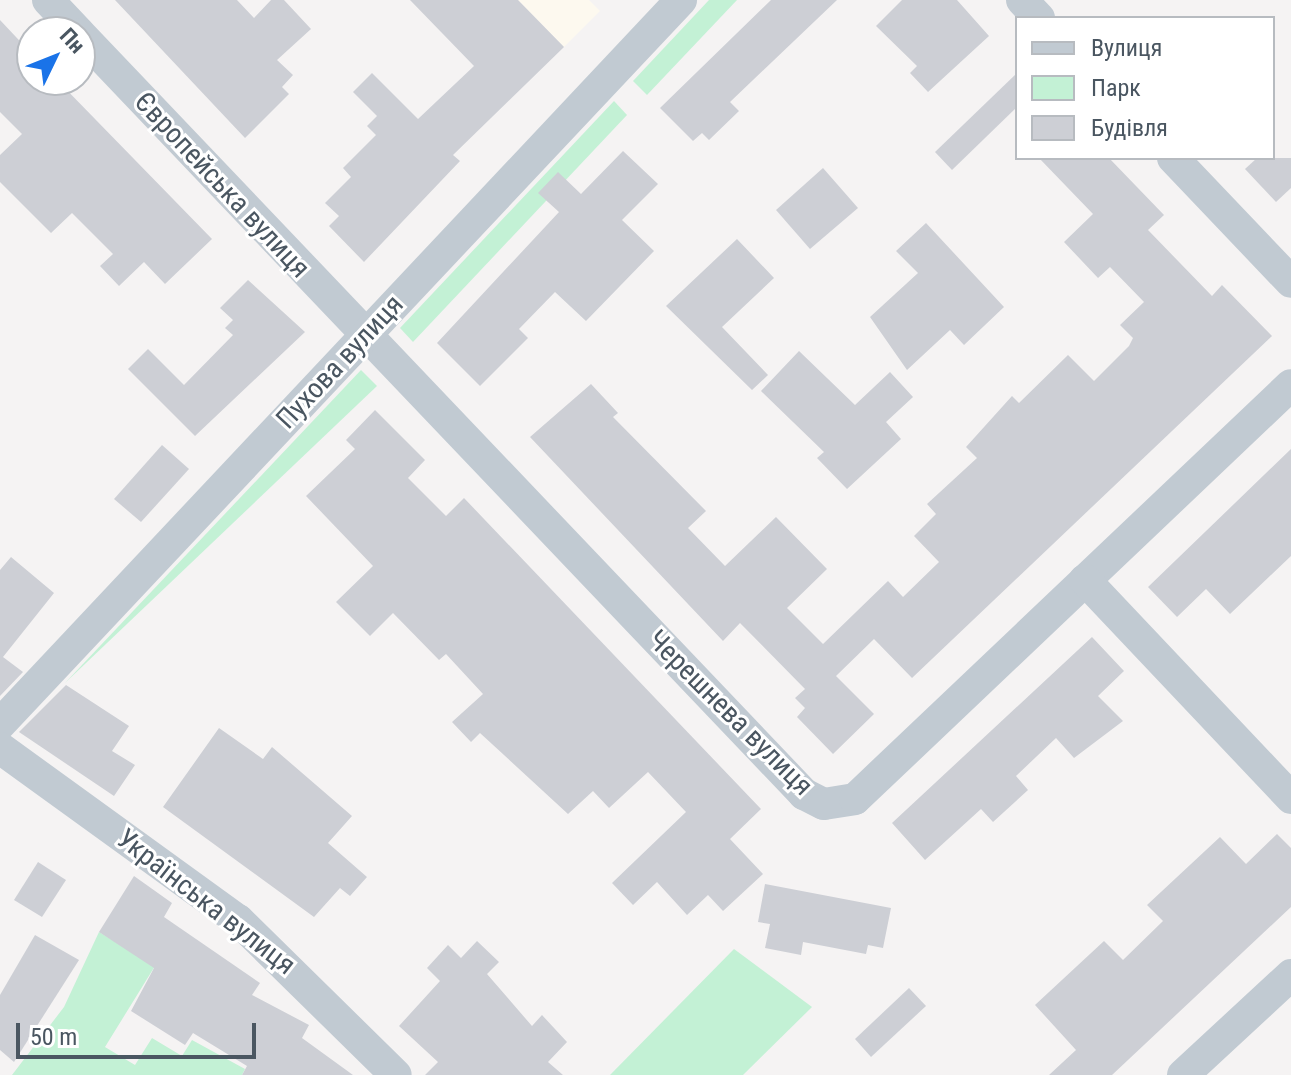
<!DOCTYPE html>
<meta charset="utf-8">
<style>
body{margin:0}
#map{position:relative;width:1291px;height:1075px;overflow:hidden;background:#f5f3f3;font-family:"Roboto Condensed",sans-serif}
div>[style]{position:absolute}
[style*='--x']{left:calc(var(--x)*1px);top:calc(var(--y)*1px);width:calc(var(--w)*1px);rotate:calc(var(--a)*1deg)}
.commercial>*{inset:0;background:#fdf9ef}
.green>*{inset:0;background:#c3f1d5}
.building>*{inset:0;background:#cdcfd5}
.minor>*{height:32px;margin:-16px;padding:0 16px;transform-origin:16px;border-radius:16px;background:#c1cad2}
span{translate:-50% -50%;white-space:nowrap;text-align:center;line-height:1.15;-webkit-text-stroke:6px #fff;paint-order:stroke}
.street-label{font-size:28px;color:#4a5661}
.legend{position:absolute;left:1015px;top:16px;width:260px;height:144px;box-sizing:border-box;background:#fff;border:2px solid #b7bbc0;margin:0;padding:10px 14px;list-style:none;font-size:24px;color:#4a5661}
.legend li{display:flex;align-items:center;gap:16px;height:40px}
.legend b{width:40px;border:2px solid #b7bbc0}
.north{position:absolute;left:16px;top:16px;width:80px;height:80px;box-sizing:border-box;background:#fff;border:2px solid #b7bbc0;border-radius:50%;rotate:47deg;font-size:22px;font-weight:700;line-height:32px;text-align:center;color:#4a5661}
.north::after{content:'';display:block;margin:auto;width:28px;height:36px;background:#1a73e8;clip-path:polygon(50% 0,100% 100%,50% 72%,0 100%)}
.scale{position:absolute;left:16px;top:1023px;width:240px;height:36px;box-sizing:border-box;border:4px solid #4a5661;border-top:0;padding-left:10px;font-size:24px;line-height:28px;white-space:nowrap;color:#4a5661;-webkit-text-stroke:6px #fff;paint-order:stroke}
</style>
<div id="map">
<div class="commercial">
<div style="clip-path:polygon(518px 0,589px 0,600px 11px,564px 47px)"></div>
</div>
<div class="green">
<div style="clip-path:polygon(709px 0,737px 0,647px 95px,633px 81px)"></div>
<div style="clip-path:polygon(614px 101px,627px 115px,413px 342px,400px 328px)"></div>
<div style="clip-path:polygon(361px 370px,377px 386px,65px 683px)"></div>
<div style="clip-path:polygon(99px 932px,155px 966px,105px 1047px,135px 1065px,152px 1038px,182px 1056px,192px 1040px,245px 1069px,242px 1075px,12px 1075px,64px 1007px)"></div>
<div style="clip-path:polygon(734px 949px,812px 1007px,743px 1075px,610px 1075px)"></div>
</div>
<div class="building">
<div style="clip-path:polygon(115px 0,237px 0,254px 18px,271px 0,284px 0,311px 29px,277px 60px,293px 75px,282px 87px,289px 94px,245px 138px)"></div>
<div style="clip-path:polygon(410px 0,518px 0,564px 47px,453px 155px,460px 161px,364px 262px,329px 226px,339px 216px,325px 203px,351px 177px,343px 168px,376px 135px,367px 126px,377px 116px,353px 92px,372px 73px,418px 119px,474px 66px)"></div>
<div style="clip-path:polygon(771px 0,837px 0,730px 102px,739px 111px,709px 140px,702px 133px,693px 141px,660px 108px)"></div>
<div style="clip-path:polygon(902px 0,957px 0,989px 36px,928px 92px,910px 73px,917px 66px,876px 26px)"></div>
<div style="clip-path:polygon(0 20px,32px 54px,32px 80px,57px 80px,212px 239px,165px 284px,144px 262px,119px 286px,100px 266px,113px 254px,72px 213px,51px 233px,0 182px,0 155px,22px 134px,0 112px)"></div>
<div style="clip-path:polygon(1017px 73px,1017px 107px,952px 170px,935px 152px)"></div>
<div style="clip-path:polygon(623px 151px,658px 184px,622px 220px,654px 251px,586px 321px,555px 292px,519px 329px,528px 338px,480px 386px,437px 343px,559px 212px,538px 193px,558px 172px,581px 194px)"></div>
<div style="clip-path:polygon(1039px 158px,1109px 158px,1164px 215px,1148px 230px,1212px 296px,1222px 285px,1272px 336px,912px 678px,874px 639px,836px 676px,874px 714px,833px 754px,797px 717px,805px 708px,795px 698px,805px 689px,740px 623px,723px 641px,530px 437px,591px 384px,618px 413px,613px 417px,706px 511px,688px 528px,725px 566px,776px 517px,827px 569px,787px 608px,823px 644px,888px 581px,903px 597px,939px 562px,914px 536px,936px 514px,927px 504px,977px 458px,966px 447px,1012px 396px,1019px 403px,1068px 355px,1094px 381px,1129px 346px,1133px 338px,1120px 325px,1144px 302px,1110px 267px,1098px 278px,1064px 242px,1093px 214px)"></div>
<div style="clip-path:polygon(1257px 158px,1291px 158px,1291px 188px,1276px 202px,1245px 169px)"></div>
<div style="clip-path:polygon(823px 168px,858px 208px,810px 249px,776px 210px)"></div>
<div style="clip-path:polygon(926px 223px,1004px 307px,964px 345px,950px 330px,907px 370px,870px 317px,918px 273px,896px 251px)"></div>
<div style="clip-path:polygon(737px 239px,774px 278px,722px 327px,768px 375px,752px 390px,666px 306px)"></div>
<div style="clip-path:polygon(248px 280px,305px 332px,195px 436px,128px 369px,148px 349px,184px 385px,233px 335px,225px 328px,233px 320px,220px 308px)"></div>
<div style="clip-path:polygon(799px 351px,855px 405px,890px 372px,913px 397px,886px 422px,901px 439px,847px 489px,817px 458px,824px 452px,761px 391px)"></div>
<div style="clip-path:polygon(375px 410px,425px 460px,408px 478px,446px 516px,464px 498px,761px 809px,730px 839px,763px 874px,723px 911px,708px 895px,687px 915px,657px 882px,633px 905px,612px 883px,686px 812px,648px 772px,609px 808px,593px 791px,568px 814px,480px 733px,471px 742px,452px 722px,483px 694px,446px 654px,439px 660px,393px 613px,370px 636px,336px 602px,373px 566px,306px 496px,355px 449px,346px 440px)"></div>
<div style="clip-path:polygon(162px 445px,189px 469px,141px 522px,114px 499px)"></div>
<div style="clip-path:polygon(1291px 449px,1291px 556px,1230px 614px,1206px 589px,1177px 617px,1148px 587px)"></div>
<div style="clip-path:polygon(11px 557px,54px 593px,3px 657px,23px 672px,0 696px,0 570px)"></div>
<div style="clip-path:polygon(1092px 637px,1124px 671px,1098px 696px,1123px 721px,1074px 758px,1056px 738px,1016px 776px,1028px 790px,993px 822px,981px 809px,925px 860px,892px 823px)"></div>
<div style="clip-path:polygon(66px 685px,129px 726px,112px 751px,135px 765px,114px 796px,19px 732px)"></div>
<div style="clip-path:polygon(219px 728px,263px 759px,272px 747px,352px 816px,328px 843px,367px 877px,350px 896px,340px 888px,314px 917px,163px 807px)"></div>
<div style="clip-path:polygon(1277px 834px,1291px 848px,1291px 907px,1112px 1075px,1049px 1075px,1076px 1050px,1035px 1005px,1104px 941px,1123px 960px,1163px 921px,1147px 905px,1220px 837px,1246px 864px)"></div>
<div style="clip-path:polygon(38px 862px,66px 880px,42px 917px,14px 900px)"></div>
<div style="clip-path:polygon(134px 876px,172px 903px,164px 917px,260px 983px,252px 995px,309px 1025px,302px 1038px,353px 1075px,242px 1075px,247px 1066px,193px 1033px,185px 1045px,131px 1011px,154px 968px,99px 932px)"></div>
<div style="clip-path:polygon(765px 884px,891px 908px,883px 948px,868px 945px,866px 954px,803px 942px,801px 955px,765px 948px,770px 924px,758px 922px)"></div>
<div style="clip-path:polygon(35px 935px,79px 960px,14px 1062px,0 1050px,0 995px)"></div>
<div style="clip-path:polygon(477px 941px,499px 962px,487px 974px,532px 1026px,542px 1015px,567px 1042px,548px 1062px,563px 1075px,425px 1075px,438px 1062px,399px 1026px,440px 981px,427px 968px,448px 945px,461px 958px)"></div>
<div style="clip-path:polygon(909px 988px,926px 1006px,871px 1057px,855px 1039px)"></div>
</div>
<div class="minor">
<div style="--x:48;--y:0;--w:44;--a:46.8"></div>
<div style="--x:1022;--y:0;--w:25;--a:47"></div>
<div style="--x:80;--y:34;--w:1050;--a:46.39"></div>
<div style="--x:804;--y:794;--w:22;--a:27"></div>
<div style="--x:824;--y:804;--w:31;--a:-9"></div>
<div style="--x:855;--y:799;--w:601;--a:-43.52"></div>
<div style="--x:1173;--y:158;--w:171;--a:46.4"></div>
<div style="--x:1085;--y:580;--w:300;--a:46.6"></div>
<div style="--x:0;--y:724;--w:994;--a:-46.75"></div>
<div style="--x:0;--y:748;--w:294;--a:35.9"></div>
<div style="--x:238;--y:920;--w:221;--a:44.5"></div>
<div style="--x:1183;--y:1075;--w:147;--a:-42.8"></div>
</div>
<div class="street-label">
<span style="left:222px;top:185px;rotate:47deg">Європейська вулиця</span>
<span style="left:340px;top:362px;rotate:-47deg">Пухова вулиця</span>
<span style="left:730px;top:713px;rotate:45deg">Черешнева вулиця</span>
<span style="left:206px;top:902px;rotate:38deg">Українська вулиця</span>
</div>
<ul class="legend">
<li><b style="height:10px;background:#c1cad2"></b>Вулиця</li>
<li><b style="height:22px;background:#c3f1d5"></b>Парк</li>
<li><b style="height:22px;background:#cdcfd5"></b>Будівля</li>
</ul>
<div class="north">Пн</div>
<div class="scale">50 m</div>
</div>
